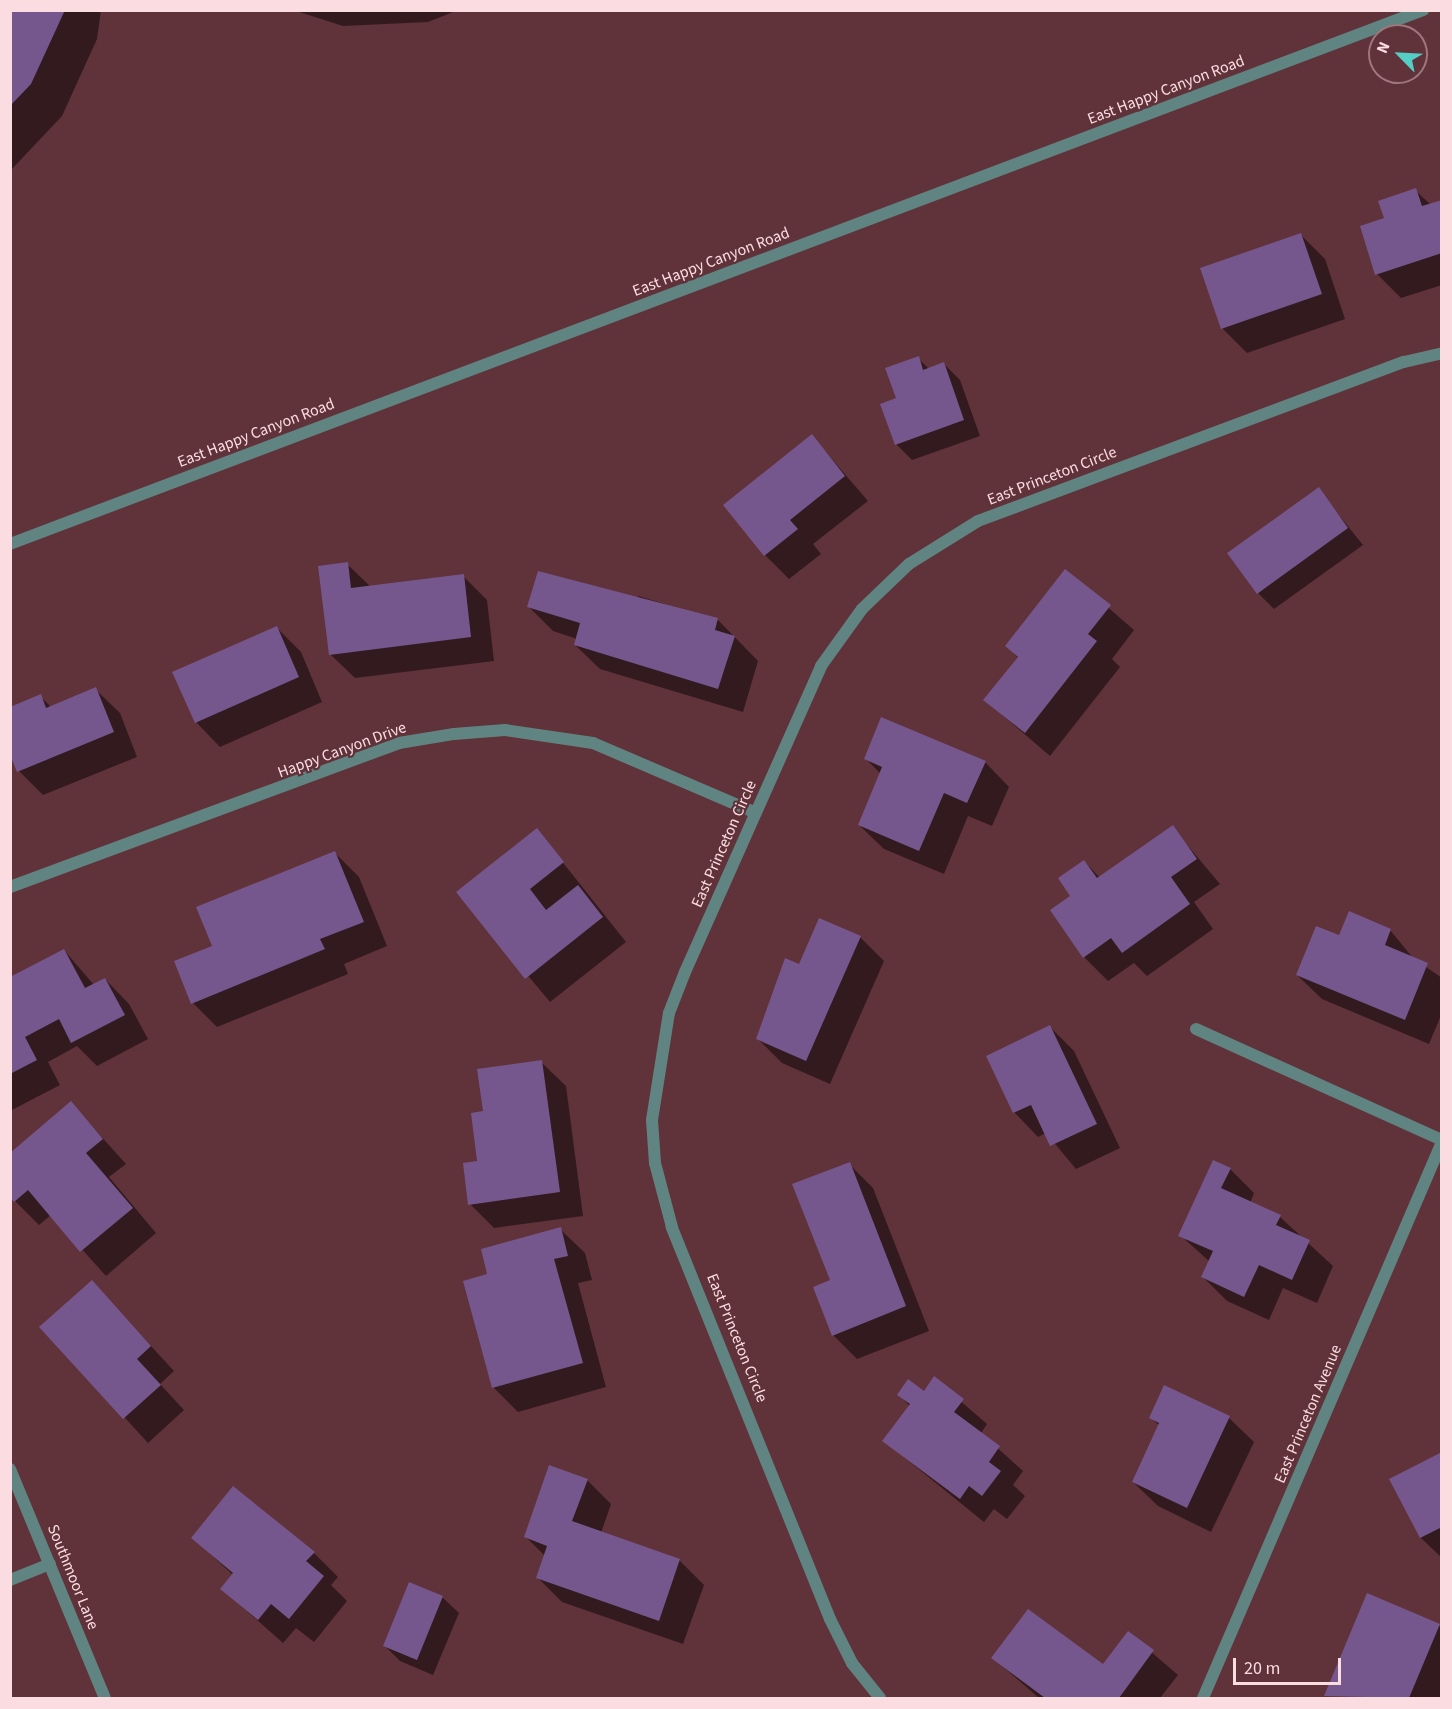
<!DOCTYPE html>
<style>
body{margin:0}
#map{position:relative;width:1452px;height:1709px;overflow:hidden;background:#60323a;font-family:"Source Sans 3",sans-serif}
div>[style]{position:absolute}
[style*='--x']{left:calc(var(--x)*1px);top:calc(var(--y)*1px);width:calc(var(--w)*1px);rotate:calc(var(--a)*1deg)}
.shadow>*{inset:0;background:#0007}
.building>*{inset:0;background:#75578e}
.minor>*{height:12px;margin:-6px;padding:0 6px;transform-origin:6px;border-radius:6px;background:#608481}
.tertiary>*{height:12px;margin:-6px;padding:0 6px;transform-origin:6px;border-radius:6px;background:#608481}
span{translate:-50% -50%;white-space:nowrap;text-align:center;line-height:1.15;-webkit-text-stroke:4.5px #60323a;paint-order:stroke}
.street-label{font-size:16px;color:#fbdde1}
.frame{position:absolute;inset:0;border:12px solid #fbdde1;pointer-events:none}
.north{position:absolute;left:1368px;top:24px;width:60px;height:60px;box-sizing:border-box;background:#60323a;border:2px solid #9e767d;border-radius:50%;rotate:294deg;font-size:16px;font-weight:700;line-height:24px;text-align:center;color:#fbdde1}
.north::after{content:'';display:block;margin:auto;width:21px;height:27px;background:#55cec5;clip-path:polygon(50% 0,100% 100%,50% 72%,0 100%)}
.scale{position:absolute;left:1233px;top:1658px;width:108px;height:27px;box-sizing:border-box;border:3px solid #fbdde1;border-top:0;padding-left:8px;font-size:18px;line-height:21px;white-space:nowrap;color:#fbdde1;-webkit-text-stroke:4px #60323a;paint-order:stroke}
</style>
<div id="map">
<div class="shadow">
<div style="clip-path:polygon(10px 10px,101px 10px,97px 39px,62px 116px,10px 171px)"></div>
<div style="clip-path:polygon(293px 10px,458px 10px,428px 22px,343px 26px)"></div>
<div style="clip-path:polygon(1415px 190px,1431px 205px,1442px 202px,1442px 285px,1401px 298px,1377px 274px,1386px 219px)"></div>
<div style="clip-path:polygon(1301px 235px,1325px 259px,1345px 319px,1247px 353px,1223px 329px,1202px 269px)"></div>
<div style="clip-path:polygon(918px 358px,929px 369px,944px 364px,960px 380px,980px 436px,912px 460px,896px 444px,898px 399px)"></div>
<div style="clip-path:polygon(812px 436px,868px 501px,813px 544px,821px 554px,789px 579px,765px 555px)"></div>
<div style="clip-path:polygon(1318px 489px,1363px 545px,1274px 609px,1258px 593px)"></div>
<div style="clip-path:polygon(347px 564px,371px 587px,463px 576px,487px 600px,494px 661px,355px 678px,330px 654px)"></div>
<div style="clip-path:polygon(1066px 571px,1134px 630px,1112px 659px,1120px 667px,1050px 756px,985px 700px,1018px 658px,1007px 646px)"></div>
<div style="clip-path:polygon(638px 596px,718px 620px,758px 661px,743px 712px,600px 669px,575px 645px,577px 639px,553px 631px,529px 607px,637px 602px)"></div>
<div style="clip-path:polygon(277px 628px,301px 652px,322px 702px,220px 747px,196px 722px)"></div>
<div style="clip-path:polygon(95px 689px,120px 713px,137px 757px,43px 795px,19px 771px,40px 696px,51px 707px)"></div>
<div style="clip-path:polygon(866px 759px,985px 762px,1009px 787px,992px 826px,968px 816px,944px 874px,884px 849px,859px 825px,881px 774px)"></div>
<div style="clip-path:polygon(1172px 827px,1220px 884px,1194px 902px,1213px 929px,1147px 976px,1134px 963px,1108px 981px,1084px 957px,1072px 896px,1084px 861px,1100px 878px)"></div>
<div style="clip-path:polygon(537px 830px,626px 942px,550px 1002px,458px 892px)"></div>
<div style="clip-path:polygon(335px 853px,359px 877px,387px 946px,344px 964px,348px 974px,217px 1027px,193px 1003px,214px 947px)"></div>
<div style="clip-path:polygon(1390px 930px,1413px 958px,1442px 978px,1442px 1013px,1429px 1044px,1322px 999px,1297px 975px,1339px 937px)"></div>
<div style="clip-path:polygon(860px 937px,884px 961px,830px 1084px,782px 1063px,758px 1039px)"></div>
<div style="clip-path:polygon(64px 950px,94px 985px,105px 979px,129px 1004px,148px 1039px,97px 1066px,77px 1046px,48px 1062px,60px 1085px,10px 1111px,10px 978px)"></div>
<div style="clip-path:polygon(1050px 1027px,1074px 1051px,1120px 1148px,1076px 1169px,1046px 1133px,1038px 1137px,1014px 1112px)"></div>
<div style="clip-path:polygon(541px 1062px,566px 1086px,583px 1216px,494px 1228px,470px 1204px,484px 1112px)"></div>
<div style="clip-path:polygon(71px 1103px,126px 1164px,109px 1177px,156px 1233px,106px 1276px,51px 1215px,39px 1225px,15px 1201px)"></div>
<div style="clip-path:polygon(849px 1164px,873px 1188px,929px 1331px,857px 1359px,833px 1335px,832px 1281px)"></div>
<div style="clip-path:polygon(1230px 1169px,1254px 1193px,1250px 1203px,1280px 1217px,1333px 1266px,1317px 1303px,1283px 1288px,1269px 1320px,1227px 1301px,1203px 1277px,1210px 1262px,1180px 1235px)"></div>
<div style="clip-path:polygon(560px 1229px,585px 1253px,592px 1280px,578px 1283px,606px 1387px,518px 1412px,493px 1387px,489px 1275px)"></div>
<div style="clip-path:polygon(92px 1282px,174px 1371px,160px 1384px,184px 1410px,148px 1443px,42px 1327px)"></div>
<div style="clip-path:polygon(935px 1379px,987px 1424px,981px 1433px,1023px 1471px,1013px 1485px,1025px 1496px,1007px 1519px,994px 1509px,984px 1522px,884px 1441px,910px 1406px,899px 1395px,924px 1393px)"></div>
<div style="clip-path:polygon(1165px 1387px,1229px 1418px,1254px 1442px,1211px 1532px,1158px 1506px,1133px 1482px,1160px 1426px,1151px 1418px)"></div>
<div style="clip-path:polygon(1442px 1454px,1442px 1558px,1421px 1538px,1391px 1480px)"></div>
<div style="clip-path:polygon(587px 1480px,611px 1504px,601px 1533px,680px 1561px,704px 1585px,683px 1644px,562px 1602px,537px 1577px,545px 1556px,526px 1537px)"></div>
<div style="clip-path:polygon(193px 1538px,314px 1553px,338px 1577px,331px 1585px,347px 1601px,314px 1642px,296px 1628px,283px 1643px,222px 1589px,233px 1575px)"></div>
<div style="clip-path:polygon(1367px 1595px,1442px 1627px,1442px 1698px,1325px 1695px)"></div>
<div style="clip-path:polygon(442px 1597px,459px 1613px,433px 1675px,400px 1661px,384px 1645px)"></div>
<div style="clip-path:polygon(1129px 1633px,1178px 1675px,1160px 1698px,1039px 1698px,993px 1658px,1104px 1667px)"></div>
</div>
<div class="building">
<div style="clip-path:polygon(10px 10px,65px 10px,31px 84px,10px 106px)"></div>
<div style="clip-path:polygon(1416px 188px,1422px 206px,1442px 200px,1442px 253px,1375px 275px,1360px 226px,1384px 218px,1378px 201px)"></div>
<div style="clip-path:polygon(1301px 233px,1322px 294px,1221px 329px,1200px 268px)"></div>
<div style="clip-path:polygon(919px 356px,923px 370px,944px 362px,964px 420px,895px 445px,880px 404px,896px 398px,885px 368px)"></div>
<div style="clip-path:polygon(812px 434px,845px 476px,790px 520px,798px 529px,764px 556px,723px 505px)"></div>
<div style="clip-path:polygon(1319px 487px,1348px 528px,1257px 594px,1227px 553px)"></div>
<div style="clip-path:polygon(348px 562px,351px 588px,464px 574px,471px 637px,329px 655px,318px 566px)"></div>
<div style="clip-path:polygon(1065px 569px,1111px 605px,1088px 634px,1097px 641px,1025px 733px,983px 700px,1018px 657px,1005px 646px)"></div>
<div style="clip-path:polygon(538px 571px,718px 618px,715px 630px,735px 636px,718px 689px,574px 645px,580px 623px,527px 607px)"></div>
<div style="clip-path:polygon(277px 626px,299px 677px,195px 723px,172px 672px)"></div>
<div style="clip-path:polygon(96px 687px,114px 732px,17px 772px,10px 755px,10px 707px,41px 694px,46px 708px)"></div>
<div style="clip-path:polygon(881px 717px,986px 761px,967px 803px,944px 793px,919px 851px,858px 825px,882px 767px,864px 759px)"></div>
<div style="clip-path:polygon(1173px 825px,1197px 859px,1171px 877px,1190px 904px,1122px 953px,1111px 938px,1083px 958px,1050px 910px,1070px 896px,1058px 878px,1084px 860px,1097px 878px)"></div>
<div style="clip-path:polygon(537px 828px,564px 862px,530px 889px,546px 910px,578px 885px,603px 917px,525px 979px,456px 892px)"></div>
<div style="clip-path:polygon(335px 851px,364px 922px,320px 939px,325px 949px,191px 1004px,174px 961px,212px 946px,196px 907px)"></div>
<div style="clip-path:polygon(1349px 911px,1391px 929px,1385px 945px,1428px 963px,1405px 1020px,1296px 975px,1316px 926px,1339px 935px)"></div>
<div style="clip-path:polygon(819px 918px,861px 936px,806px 1061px,756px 1039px,785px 958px,799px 964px)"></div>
<div style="clip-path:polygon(64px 949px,85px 988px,105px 978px,125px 1015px,71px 1043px,59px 1019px,25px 1037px,37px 1060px,10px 1074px,10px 977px)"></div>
<div style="clip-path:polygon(1050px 1025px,1097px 1124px,1050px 1146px,1031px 1105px,1013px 1113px,986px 1056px)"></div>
<div style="clip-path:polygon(542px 1060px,560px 1192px,468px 1205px,463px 1163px,477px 1161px,471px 1113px,483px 1111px,477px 1069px)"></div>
<div style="clip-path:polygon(71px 1101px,103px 1139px,86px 1153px,133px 1208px,80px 1252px,28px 1190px,14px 1202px,10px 1197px,10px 1153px)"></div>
<div style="clip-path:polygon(1213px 1160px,1231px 1168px,1221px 1188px,1281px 1215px,1276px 1225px,1310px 1240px,1292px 1280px,1259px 1265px,1244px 1297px,1201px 1277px,1213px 1251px,1178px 1236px)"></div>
<div style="clip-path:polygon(850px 1162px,906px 1306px,832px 1336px,813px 1287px,830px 1280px,792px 1184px)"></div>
<div style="clip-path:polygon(561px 1227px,568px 1256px,554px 1259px,583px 1363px,492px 1388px,463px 1281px,487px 1274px,481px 1249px)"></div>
<div style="clip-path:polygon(92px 1280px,151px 1346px,137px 1359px,161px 1385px,123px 1419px,39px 1327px)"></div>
<div style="clip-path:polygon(934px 1376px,964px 1399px,954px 1412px,1000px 1446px,989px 1462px,1001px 1471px,982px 1496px,969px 1486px,960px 1499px,882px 1441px,910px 1404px,897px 1395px,908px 1379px,924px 1391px)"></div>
<div style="clip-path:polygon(1164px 1385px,1230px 1416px,1187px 1508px,1132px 1482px,1159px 1423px,1149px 1418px)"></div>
<div style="clip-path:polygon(1442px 1452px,1442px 1527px,1420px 1538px,1389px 1479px)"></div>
<div style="clip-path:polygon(549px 1465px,588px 1479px,572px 1521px,680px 1559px,659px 1621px,536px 1578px,547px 1546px,524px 1537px)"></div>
<div style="clip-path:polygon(233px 1486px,315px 1552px,306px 1561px,324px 1576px,289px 1619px,271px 1604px,258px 1620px,220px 1589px,233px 1573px,191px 1538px)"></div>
<div style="clip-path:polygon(409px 1582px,443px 1596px,417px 1660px,383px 1646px)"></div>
<div style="clip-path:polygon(1367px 1593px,1440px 1624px,1409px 1698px,1324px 1696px)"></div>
<div style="clip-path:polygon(1028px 1609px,1103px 1664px,1128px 1631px,1154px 1650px,1119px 1698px,1045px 1698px,991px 1658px)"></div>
</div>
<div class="minor">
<div style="--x:10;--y:887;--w:415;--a:-20.3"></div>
<div style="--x:399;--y:743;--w:56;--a:-9.3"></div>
<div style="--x:454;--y:734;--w:51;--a:-4.5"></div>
<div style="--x:505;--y:730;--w:89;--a:8.4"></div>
<div style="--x:593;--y:743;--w:177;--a:23.2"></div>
<div style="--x:1196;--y:1029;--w:270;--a:24.3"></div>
<div style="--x:10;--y:1469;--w:248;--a:67.5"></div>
<div style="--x:10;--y:1580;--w:43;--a:-21.8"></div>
<div style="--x:880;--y:1698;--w:45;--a:-128.7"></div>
<div style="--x:852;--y:1663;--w:49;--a:-116.6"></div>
<div style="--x:830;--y:1619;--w:423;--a:-112"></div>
<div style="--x:672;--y:1227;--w:66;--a:-104.9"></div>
<div style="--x:655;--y:1163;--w:43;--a:-94"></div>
<div style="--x:652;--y:1120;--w:108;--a:-81"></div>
<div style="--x:669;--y:1013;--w:44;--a:-68.7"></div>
<div style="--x:685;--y:972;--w:335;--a:-66"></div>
<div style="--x:821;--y:666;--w:70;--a:-54.3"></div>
<div style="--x:862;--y:609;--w:65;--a:-43.8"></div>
<div style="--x:909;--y:564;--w:81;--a:-31.9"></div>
<div style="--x:978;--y:521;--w:455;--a:-20.5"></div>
<div style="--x:1404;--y:362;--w:39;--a:-13"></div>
<div style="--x:1203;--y:1698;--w:605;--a:-66.74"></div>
</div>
<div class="tertiary">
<div style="--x:10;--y:544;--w:1511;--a:-20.7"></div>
</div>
<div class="street-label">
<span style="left:1166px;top:90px;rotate:-21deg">East Happy Canyon Road</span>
<span style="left:711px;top:262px;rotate:-21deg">East Happy Canyon Road</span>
<span style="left:256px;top:433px;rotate:-21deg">East Happy Canyon Road</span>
<span style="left:1052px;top:476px;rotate:-21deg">East Princeton Circle</span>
<span style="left:342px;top:750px;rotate:-20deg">Happy Canyon Drive</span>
<span style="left:724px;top:844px;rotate:-66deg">East Princeton Circle</span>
<span style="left:737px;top:1338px;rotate:68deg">East Princeton Circle</span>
<span style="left:1308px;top:1414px;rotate:-67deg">East Princeton Avenue</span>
<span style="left:73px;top:1577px;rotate:68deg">Southmoor Lane</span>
</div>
<div class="frame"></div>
<div class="north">N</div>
<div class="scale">20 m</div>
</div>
